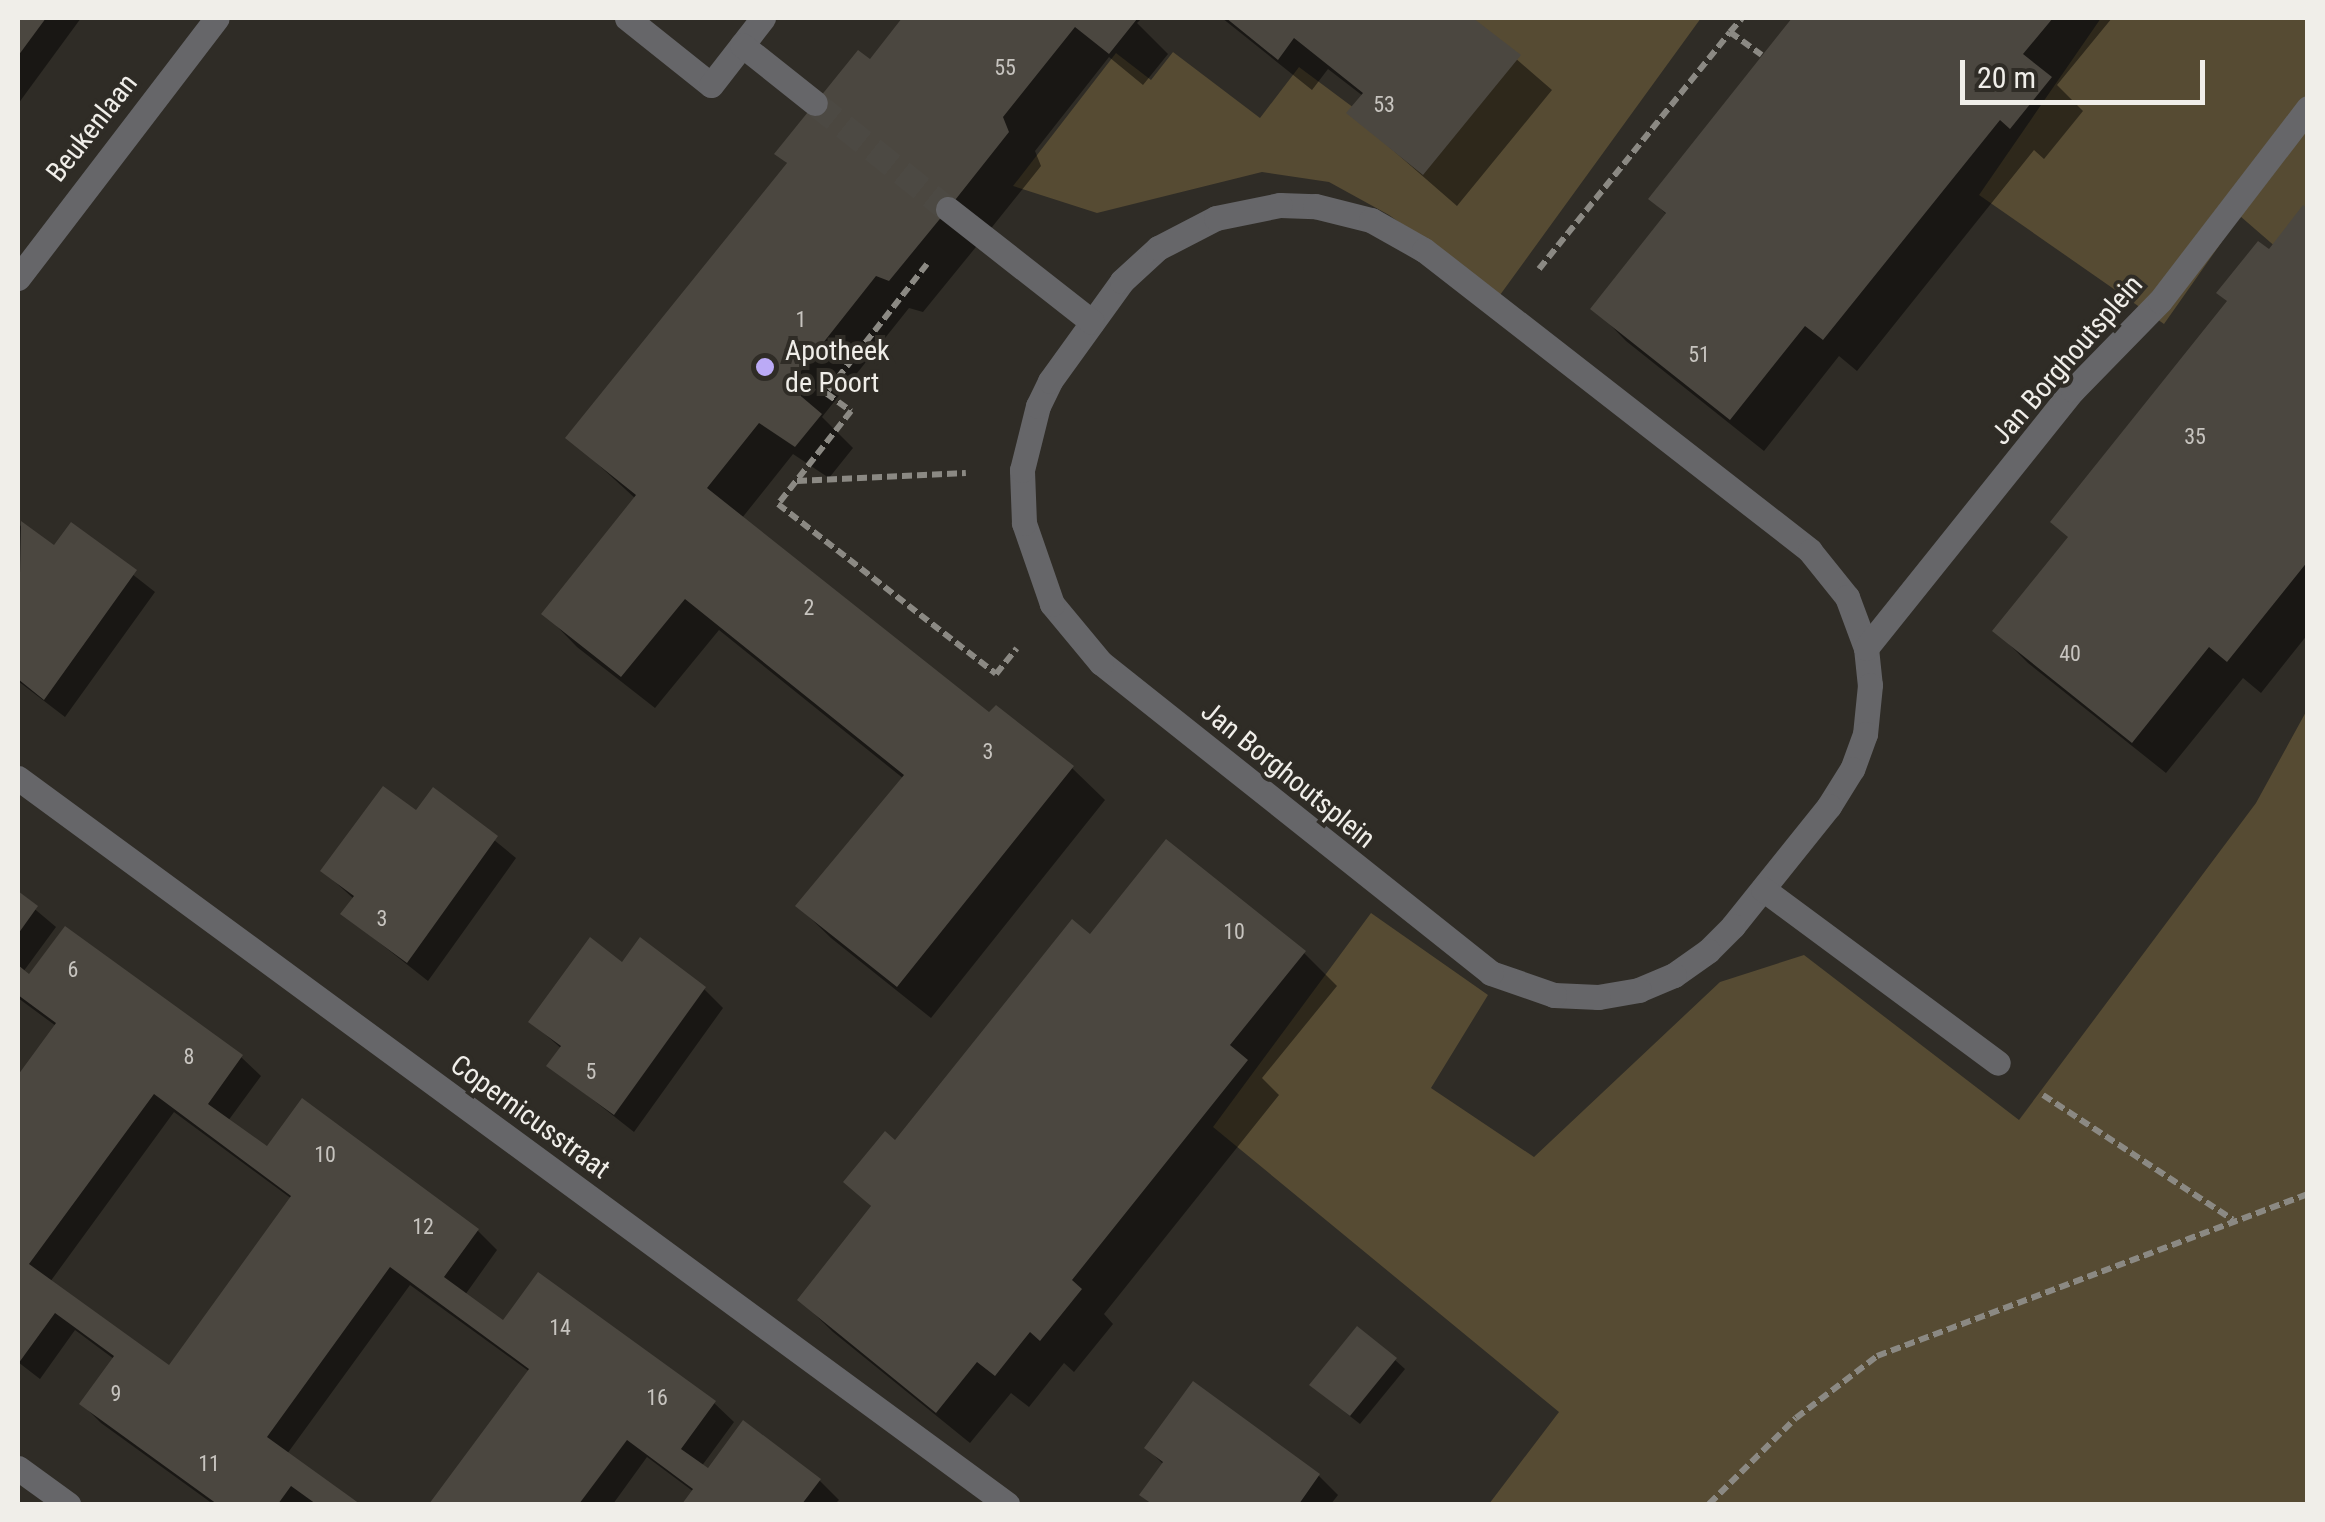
<!DOCTYPE html>
<style>
body{margin:0}
#map{position:relative;width:2325px;height:1522px;overflow:hidden;background:#2f2c26;font-family:"Roboto Condensed",sans-serif}
div>[style]{position:absolute}
[style*='--x']{left:calc(var(--x)*1px);top:calc(var(--y)*1px);width:calc(var(--w)*1px);rotate:calc(var(--a)*1deg)}
.green>*{inset:0;background:#564b33}
.shadow>*{inset:0;background:#0007}
.building>*{inset:0;background:#4b4740}
.minor-tunnel>*{height:25px;margin-top:-12.5px;transform-origin:0;background:repeating-linear-gradient(90deg,#4c4943 0 25px,transparent 0 37px)}
.path>*{height:6px;margin-top:-3px;transform-origin:0;background:repeating-linear-gradient(90deg,#8b8983 0 10px,transparent 0 15px)}
.minor>*{height:25px;margin:-12.5px;padding:0 12.5px;transform-origin:12.5px;border-radius:12.5px;background:#666669}
.dots>*{width:28px;height:28px;translate:-50% -50%;box-sizing:border-box;border:5px solid #2f2c26;border-radius:50%}
span{translate:-50% -50%;white-space:nowrap;text-align:center;line-height:1.15;-webkit-text-stroke:8px #2f2c26;paint-order:stroke}
.number-label{font-size:22px;color:#c7c4bf}
.number-label span{-webkit-text-stroke-width:0}
.street-label{font-size:28px;color:#f0eee9}
.poi-label{font-size:28px;color:#f0eee9}
.left{translate:0 -50%;text-align:left}
.frame{position:absolute;inset:0;border:20px solid #f0eee9;pointer-events:none}
.scale{position:absolute;left:1960px;top:60px;width:245px;height:45px;box-sizing:border-box;border:5px solid #f0eee9;border-top:0;padding-left:12px;font-size:30px;line-height:35px;white-space:nowrap;color:#f0eee9;-webkit-text-stroke:8px #2f2c26;paint-order:stroke}
</style>
<div id="map">
<div class="green">
<div style="clip-path:polygon(1423px 18px,1701px 18px,1500px 295px,1389px 215px,1329px 182px,1262px 172px,1097px 213px,1013px 186px,1116px 53px,1151px 80px,1173px 52px,1260px 118px,1299px 67px,1354px 108px)"></div>
<div style="clip-path:polygon(2101px 18px,2307px 18px,2307px 225px,2285px 255px,2240px 216px,2164px 324px,1979px 195px)"></div>
<div style="clip-path:polygon(2307px 710px,2307px 1504px,1489px 1504px,1559px 1412px,1213px 1127px,1371px 913px,1488px 995px,1431px 1088px,1534px 1157px,1720px 982px,1804px 955px,2019px 1120px,2256px 803px)"></div>
</div>
<div class="shadow">
<div style="clip-path:polygon(18px 18px,81px 18px,18px 104px)"></div>
<div style="clip-path:polygon(906px 18px,1142px 18px,1137px 23px,1168px 54px,1143px 85px,1109px 57px,1035px 151px,1041px 166px,980px 242px,923px 312px,909px 308px,822px 417px,853px 448px,829px 478px,793px 454px,742px 518px,989px 716px,1072px 768px,1105px 800px,931px 1018px,831px 938px,798px 906px,904px 779px,719px 630px,655px 708px,577px 647px,545px 614px,636px 499px,569px 438px,788px 164px,778px 154px,870px 62px)"></div>
<div style="clip-path:polygon(1222px 18px,1469px 18px,1552px 90px,1457px 206px,1349px 112px,1363px 96px,1328px 69px,1312px 90px)"></div>
<div style="clip-path:polygon(1796px 18px,2112px 18px,2057px 85px,2083px 111px,2044px 159px,2034px 150px,1857px 371px,1839px 356px,1764px 451px,1626px 341px,1594px 308px,1667px 215px,1651px 199px)"></div>
<div style="clip-path:polygon(2308px 212px,2308px 634px,2261px 693px,2243px 678px,2166px 773px,2028px 663px,1996px 631px,2070px 538px,2269px 253px)"></div>
<div style="clip-path:polygon(21px 525px,54px 549px,71px 526px,155px 592px,65px 717px,18px 681px,18px 530px)"></div>
<div style="clip-path:polygon(433px 790px,516px 858px,428px 981px,343px 914px,354px 899px,323px 871px,416px 813px)"></div>
<div style="clip-path:polygon(evenodd,18px 895px,56px 927px,23px 972px,241px 1057px,261px 1076px,228px 1121px,267px 1150px,302px 1102px,478px 1231px,497px 1250px,465px 1295px,504px 1323px,714px 1403px,734px 1422px,701px 1467px,708px 1472px,819px 1480px,839px 1500px,835px 1504px,685px 1504px,694px 1492px,647px 1457px,613px 1504px,432px 1504px,530px 1372px,410px 1285px,287px 1454px,356px 1504px,213px 1504px,101px 1423px,82px 1404px,114px 1359px,75px 1330px,40px 1379px,18px 1362px,18px 1079px,56px 1026px,18px 998px,18px 895px,174px 1112px,292px 1199px,169px 1369px,50px 1282px,174px 1112px)"></div>
<div style="clip-path:polygon(1090px 937px,1304px 953px,1337px 986px,1262px 1078px,1279px 1095px,1104px 1314px,1113px 1324px,1074px 1372px,1064px 1363px,1029px 1407px,1011px 1393px,970px 1443px,833px 1332px,800px 1300px,873px 1208px,847px 1182px,896px 1143px)"></div>
<div style="clip-path:polygon(704px 989px,723px 1008px,634px 1132px,550px 1066px,562px 1049px,531px 1022px)"></div>
<div style="clip-path:polygon(1395px 1360px,1405px 1369px,1360px 1424px,1322px 1394px)"></div>
<div style="clip-path:polygon(1147px 1448px,1319px 1476px,1338px 1495px,1331px 1504px,1152px 1504px,1142px 1495px,1164px 1465px)"></div>
</div>
<div class="building">
<div style="clip-path:polygon(18px 18px,46px 18px,18px 56px)"></div>
<div style="clip-path:polygon(902px 18px,1137px 19px,1109px 54px,1075px 27px,1003px 117px,1009px 132px,948px 209px,889px 281px,876px 276px,789px 386px,822px 414px,795px 447px,759px 423px,707px 488px,989px 712px,996px 705px,1074px 766px,897px 987px,795px 906px,904px 775px,685px 599px,621px 677px,541px 614px,636px 495px,565px 438px,787px 163px,774px 154px,858px 50px,870px 59px)"></div>
<div style="clip-path:polygon(1226px 18px,1473px 18px,1521px 55px,1423px 175px,1346px 113px,1363px 93px,1294px 38px,1278px 60px)"></div>
<div style="clip-path:polygon(1792px 18px,2053px 18px,2023px 54px,2052px 77px,2010px 129px,2000px 120px,1823px 340px,1805px 326px,1730px 420px,1590px 309px,1666px 213px,1648px 199px)"></div>
<div style="clip-path:polygon(2303px 205px,2308px 209px,2308px 561px,2227px 662px,2209px 647px,2132px 743px,1992px 631px,2068px 537px,2050px 522px,2227px 301px,2216px 293px,2258px 241px,2269px 249px)"></div>
<div style="clip-path:polygon(21px 521px,54px 545px,71px 522px,137px 570px,44px 700px,18px 679px)"></div>
<div style="clip-path:polygon(383px 786px,416px 810px,433px 787px,498px 836px,407px 963px,340px 914px,354px 896px,320px 871px)"></div>
<div style="clip-path:polygon(1166px 839px,1306px 951px,1230px 1045px,1248px 1060px,1072px 1280px,1082px 1289px,1040px 1341px,1030px 1332px,995px 1376px,977px 1362px,936px 1413px,797px 1300px,871px 1206px,843px 1182px,885px 1131px,895px 1140px,1072px 919px,1090px 934px)"></div>
<div style="clip-path:polygon(18px 891px,38px 906px,18px 934px)"></div>
<div style="clip-path:polygon(evenodd,65px 926px,243px 1055px,208px 1104px,267px 1146px,302px 1098px,479px 1229px,444px 1277px,503px 1320px,538px 1272px,716px 1401px,681px 1449px,708px 1468px,743px 1420px,821px 1479px,802px 1504px,682px 1504px,693px 1489px,627px 1440px,579px 1504px,429px 1504px,529px 1369px,390px 1267px,267px 1437px,360px 1504px,316px 1504px,291px 1486px,278px 1504px,217px 1504px,79px 1404px,114px 1356px,55px 1313px,18px 1364px,18px 1075px,56px 1023px,18px 995px,18px 965px,29px 974px,65px 926px,154px 1094px,291px 1196px,169px 1365px,29px 1264px,154px 1094px)"></div>
<div style="clip-path:polygon(590px 937px,622px 962px,640px 937px,706px 987px,614px 1115px,546px 1066px,561px 1046px,528px 1022px)"></div>
<div style="clip-path:polygon(1357px 1326px,1397px 1358px,1350px 1416px,1309px 1385px)"></div>
<div style="clip-path:polygon(1193px 1381px,1320px 1474px,1299px 1504px,1152px 1504px,1139px 1495px,1163px 1462px,1144px 1448px)"></div>
</div>
<div class="minor-tunnel">
<div style="--x:815;--y:103;--w:170;--a:38.6"></div>
</div>
<div class="path">
<div style="--x:1730;--y:32;--w:18;--a:-49"></div>
<div style="--x:927;--y:264;--w:164;--a:128.1"></div>
<div style="--x:826;--y:393;--w:31;--a:36"></div>
<div style="--x:851;--y:411;--w:118;--a:128.1"></div>
<div style="--x:778;--y:504;--w:276;--a:37.9"></div>
<div style="--x:996;--y:674;--w:33;--a:-51"></div>
<div style="--x:1539;--y:269;--w:304;--a:-51.1"></div>
<div style="--x:1730;--y:32;--w:39;--a:36"></div>
<div style="--x:797;--y:481;--w:169;--a:-2.7"></div>
<div style="--x:2043;--y:1095;--w:227;--a:33.3"></div>
<div style="--x:1709;--y:1504;--w:122;--a:-44.7"></div>
<div style="--x:1796;--y:1418;--w:102;--a:-37.4"></div>
<div style="--x:1877;--y:1356;--w:460;--a:-20.6"></div>
</div>
<div class="minor">
<div style="--x:627;--y:18;--w:107;--a:38.6"></div>
<div style="--x:711;--y:85;--w:85;--a:-52.2"></div>
<div style="--x:742;--y:45;--w:93;--a:38.5"></div>
<div style="--x:1280;--y:205;--w:35;--a:2"></div>
<div style="--x:1315;--y:206;--w:58;--a:14"></div>
<div style="--x:1371;--y:220;--w:61;--a:29.5"></div>
<div style="--x:1424;--y:250;--w:489;--a:37.9"></div>
<div style="--x:1810;--y:551;--w:59;--a:51.2"></div>
<div style="--x:1847;--y:597;--w:54;--a:69.6"></div>
<div style="--x:1866;--y:648;--w:37;--a:84"></div>
<div style="--x:1870;--y:685;--w:49;--a:95.8"></div>
<div style="--x:1865;--y:734;--w:37;--a:110"></div>
<div style="--x:1852;--y:769;--w:44;--a:121.9"></div>
<div style="--x:1829;--y:806;--w:154;--a:128.7"></div>
<div style="--x:1733;--y:926;--w:35;--a:135"></div>
<div style="--x:1708;--y:951;--w:42;--a:144.8"></div>
<div style="--x:1674;--y:975;--w:38;--a:157"></div>
<div style="--x:1639;--y:990;--w:42;--a:170.3"></div>
<div style="--x:1598;--y:997;--w:44;--a:-177.4"></div>
<div style="--x:1554;--y:995;--w:67;--a:-160.8"></div>
<div style="--x:1491;--y:973;--w:498;--a:-141.5"></div>
<div style="--x:1101;--y:663;--w:77;--a:-129.7"></div>
<div style="--x:1052;--y:604;--w:86;--a:-109.1"></div>
<div style="--x:1024;--y:523;--w:53;--a:-92.2"></div>
<div style="--x:1022;--y:470;--w:66;--a:-76"></div>
<div style="--x:1038;--y:406;--w:28;--a:-64"></div>
<div style="--x:1050;--y:381;--w:123;--a:-54.2"></div>
<div style="--x:1122;--y:281;--w:49;--a:-42.5"></div>
<div style="--x:1158;--y:248;--w:65;--a:-27.3"></div>
<div style="--x:1216;--y:218;--w:65;--a:-11.5"></div>
<div style="--x:948;--y:209;--w:183;--a:38.1"></div>
<div style="--x:18;--y:278;--w:327;--a:-52.6"></div>
<div style="--x:1866;--y:648;--w:331;--a:-51.3"></div>
<div style="--x:2073;--y:390;--w:124;--a:-45.7"></div>
<div style="--x:2160;--y:301;--w:243;--a:-52.5"></div>
<div style="--x:18;--y:778;--w:1227;--a:36.28"></div>
<div style="--x:1763;--y:889;--w:292;--a:36.5"></div>
<div style="--x:18;--y:1468;--w:62;--a:35.8"></div>
</div>
<div class="dots">
<div style="left:765px;top:367px;background:#bbaaf6"></div>
</div>
<div class="number-label">
<span style="left:1005px;top:68px">55</span>
<span style="left:1384px;top:105px">53</span>
<span style="left:801px;top:320px">1</span>
<span style="left:1699px;top:355px">51</span>
<span style="left:2195px;top:437px">35</span>
<span style="left:809px;top:608px">2</span>
<span style="left:2070px;top:654px">40</span>
<span style="left:988px;top:752px">3</span>
<span style="left:382px;top:919px">3</span>
<span style="left:1234px;top:932px">10</span>
<span style="left:73px;top:970px">6</span>
<span style="left:189px;top:1057px">8</span>
<span style="left:591px;top:1072px">5</span>
<span style="left:325px;top:1155px">10</span>
<span style="left:423px;top:1227px">12</span>
<span style="left:560px;top:1328px">14</span>
<span style="left:116px;top:1394px">9</span>
<span style="left:657px;top:1398px">16</span>
<span style="left:209px;top:1464px">11</span>
</div>
<div class="street-label">
<span style="left:92px;top:128px;rotate:-52deg">Beukenlaan</span>
<span style="left:2067px;top:360px;rotate:-49deg">Jan Borghoutsplein</span>
<span style="left:1288px;top:775px;rotate:39deg">Jan Borghoutsplein</span>
<span style="left:530px;top:1117px;rotate:36deg">Copernicusstraat</span>
</div>
<div class="poi-label">
<span class="left" style="left:785px;top:367px">Apotheek<br>de Poort</span>
</div>
<div class="frame"></div>
<div class="scale">20 m</div>
</div>
